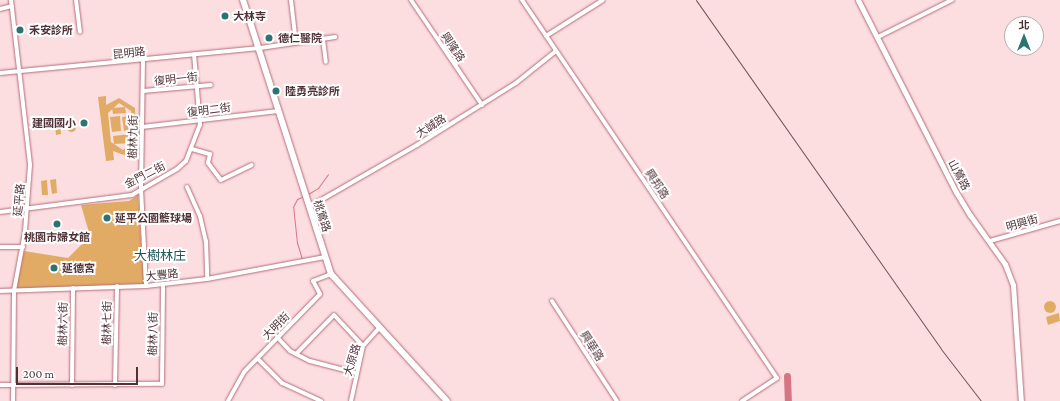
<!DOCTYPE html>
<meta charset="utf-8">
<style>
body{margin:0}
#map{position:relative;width:1060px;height:401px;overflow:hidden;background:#fcdde0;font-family:"Crimson Pro","Noto Sans TC",serif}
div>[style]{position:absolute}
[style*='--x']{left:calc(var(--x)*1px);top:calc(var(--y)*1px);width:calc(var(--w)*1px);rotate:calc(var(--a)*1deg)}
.green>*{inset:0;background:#e2ab65}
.round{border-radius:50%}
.stream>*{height:1px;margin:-0.5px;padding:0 0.5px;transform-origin:0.5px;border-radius:0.5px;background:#d57684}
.river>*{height:7px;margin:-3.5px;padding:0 3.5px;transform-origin:3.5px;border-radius:3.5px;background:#d57684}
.roads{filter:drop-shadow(0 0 1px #b36e78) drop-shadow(0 0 1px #b36e78)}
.minor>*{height:4px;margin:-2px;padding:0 2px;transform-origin:2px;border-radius:2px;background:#fff}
.tertiary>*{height:5px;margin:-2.5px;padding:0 2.5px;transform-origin:2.5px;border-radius:2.5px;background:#fff}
.secondary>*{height:6px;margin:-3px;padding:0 3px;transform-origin:3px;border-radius:3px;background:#fff}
.rail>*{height:1px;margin:-0.5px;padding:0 0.5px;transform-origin:0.5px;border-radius:0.5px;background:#705155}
.dots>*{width:11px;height:11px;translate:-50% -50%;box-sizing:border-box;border:2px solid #fff;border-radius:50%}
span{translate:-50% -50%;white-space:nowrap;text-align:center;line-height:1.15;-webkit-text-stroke:4px #fff;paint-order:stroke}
.poi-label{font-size:11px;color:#503236;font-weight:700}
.left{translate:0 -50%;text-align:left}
.right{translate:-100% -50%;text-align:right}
.street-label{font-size:11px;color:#503236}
.quarter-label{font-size:13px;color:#1d5755}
.north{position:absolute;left:1004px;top:16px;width:40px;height:40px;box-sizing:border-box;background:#fff;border:1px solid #b9adaf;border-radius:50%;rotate:0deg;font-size:11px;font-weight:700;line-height:16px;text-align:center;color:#503236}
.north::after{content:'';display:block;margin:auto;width:14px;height:18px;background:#2b7471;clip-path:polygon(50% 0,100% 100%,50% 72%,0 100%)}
.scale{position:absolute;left:16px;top:367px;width:122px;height:18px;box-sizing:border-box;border:2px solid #503236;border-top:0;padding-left:5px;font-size:12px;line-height:14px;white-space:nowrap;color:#503236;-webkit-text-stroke:3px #fff;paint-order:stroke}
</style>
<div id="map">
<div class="green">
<div style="clip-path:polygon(evenodd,106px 96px,106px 105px,119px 98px,135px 108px,137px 145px,134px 150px,124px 155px,113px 151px,114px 160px,106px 161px,98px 97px,106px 96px,119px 103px,131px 111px,134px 141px,123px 150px,111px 142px,108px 113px,119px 103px)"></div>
<div style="clip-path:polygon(125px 107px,126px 113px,113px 114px,112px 108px)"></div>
<div style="clip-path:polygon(120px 116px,121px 131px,112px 132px,110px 117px)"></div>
<div style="clip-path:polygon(131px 116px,132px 130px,124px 131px,122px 117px)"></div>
<div class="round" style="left:66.5px;top:122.5px;width:9px;height:9px"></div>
<div style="clip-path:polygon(60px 123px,61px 134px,56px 135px,55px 124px)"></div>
<div style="clip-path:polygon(131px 134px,132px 143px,114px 144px,113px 136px)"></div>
<div style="clip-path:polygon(56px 179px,57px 193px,52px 194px,50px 180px)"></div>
<div style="clip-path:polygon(47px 180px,48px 195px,42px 195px,41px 181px)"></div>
<div style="clip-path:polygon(138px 195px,144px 284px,16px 289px,24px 251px,68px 258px,90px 236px,81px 205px,129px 201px)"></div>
<div class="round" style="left:1044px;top:301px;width:12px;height:12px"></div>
<div style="clip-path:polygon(1059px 313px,1060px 321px,1048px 325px,1046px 317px)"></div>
</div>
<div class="stream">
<div style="--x:308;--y:194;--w:12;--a:-31"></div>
<div style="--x:318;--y:188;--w:17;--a:-54"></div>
<div style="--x:302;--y:259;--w:17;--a:-107"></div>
<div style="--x:297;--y:243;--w:36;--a:-96"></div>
<div style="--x:293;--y:207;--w:9;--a:-63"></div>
<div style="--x:297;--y:199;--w:8;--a:-23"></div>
</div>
<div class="river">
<div style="--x:787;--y:376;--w:25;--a:88"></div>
</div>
<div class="roads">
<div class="minor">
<div style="--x:11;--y:0;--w:166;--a:83.4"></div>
<div style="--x:30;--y:165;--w:67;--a:94.3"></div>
<div style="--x:25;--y:232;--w:60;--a:100.6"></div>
<div style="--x:14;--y:291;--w:110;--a:90.5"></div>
<div style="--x:76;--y:0;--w:32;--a:83"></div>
<div style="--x:291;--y:0;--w:43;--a:83.4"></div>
<div style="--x:411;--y:0;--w:127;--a:55.9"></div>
<div style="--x:522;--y:0;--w:456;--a:56"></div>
<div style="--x:777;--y:378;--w:42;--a:146.7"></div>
<div style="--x:0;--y:9;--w:12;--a:-14"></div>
<div style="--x:546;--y:36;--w:67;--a:-32.3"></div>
<div style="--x:878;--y:37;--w:83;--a:-26.6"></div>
<div style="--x:323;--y:39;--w:23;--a:83"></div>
<div style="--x:143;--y:61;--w:128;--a:90.9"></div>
<div style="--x:141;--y:189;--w:97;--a:87"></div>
<div style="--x:0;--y:73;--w:261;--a:-5.5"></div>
<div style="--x:260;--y:48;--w:76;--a:-8.3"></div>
<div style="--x:143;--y:91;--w:68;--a:-5"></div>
<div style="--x:142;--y:127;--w:137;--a:-6.7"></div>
<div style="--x:192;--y:149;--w:19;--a:16"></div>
<div style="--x:210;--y:154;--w:9;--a:103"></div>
<div style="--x:208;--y:163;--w:21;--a:53"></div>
<div style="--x:221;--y:180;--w:34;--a:-26"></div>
<div style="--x:187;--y:187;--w:32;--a:66"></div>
<div style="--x:200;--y:216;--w:26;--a:77"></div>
<div style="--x:206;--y:241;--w:38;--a:88"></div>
<div style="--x:309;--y:207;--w:125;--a:-29.9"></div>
<div style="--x:417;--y:145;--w:117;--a:-32.1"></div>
<div style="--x:516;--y:83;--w:51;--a:-38.7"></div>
<div style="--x:0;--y:212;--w:133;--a:-7.3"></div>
<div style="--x:132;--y:195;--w:52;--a:-30"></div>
<div style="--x:177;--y:169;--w:12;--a:-42"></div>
<div style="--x:186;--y:161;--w:39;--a:-69"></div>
<div style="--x:200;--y:125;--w:71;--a:-94.8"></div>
<div style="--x:990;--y:241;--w:73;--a:-15.9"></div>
<div style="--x:0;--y:247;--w:23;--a:0"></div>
<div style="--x:0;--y:291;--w:146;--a:-2"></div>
<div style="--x:146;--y:286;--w:61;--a:-6.5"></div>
<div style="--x:207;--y:279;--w:120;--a:-10.6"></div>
<div style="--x:552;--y:301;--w:119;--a:57"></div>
<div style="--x:277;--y:337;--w:19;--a:47"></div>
<div style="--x:290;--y:351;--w:22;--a:27"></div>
<div style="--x:310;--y:361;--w:48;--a:14.6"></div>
<div style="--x:296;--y:354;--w:54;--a:-45.7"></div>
<div style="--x:334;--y:315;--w:42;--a:46.9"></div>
<div style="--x:258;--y:359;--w:34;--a:45"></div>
<div style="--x:282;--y:383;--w:43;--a:24.8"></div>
<div style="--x:0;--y:385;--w:162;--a:-0.4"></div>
<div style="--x:162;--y:384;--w:100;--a:-89.4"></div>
<div style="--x:72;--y:385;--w:97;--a:-89.4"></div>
<div style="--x:115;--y:385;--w:99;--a:-88.8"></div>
<div style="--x:228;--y:401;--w:33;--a:-61"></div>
<div style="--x:244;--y:372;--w:109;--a:-45.7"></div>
<div style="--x:320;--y:294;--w:15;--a:-118"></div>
<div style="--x:313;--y:281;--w:19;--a:-21"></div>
<div style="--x:351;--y:401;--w:56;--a:-77.7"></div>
<div style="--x:363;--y:346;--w:24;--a:-48"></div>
</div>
<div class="tertiary">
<div style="--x:858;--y:0;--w:216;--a:63"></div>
<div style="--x:956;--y:192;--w:27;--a:59"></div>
<div style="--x:970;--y:215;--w:60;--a:54.5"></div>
<div style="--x:1005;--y:264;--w:22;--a:69"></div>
<div style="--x:1013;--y:285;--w:116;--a:86.1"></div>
</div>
<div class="secondary">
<div style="--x:243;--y:0;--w:288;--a:72.2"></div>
<div style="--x:331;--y:274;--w:172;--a:47.6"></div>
</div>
</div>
<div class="rail">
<div style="--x:696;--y:0;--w:426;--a:54.9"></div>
<div style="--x:941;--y:349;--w:66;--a:52.4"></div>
</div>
<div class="dots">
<div style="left:225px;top:16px;background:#2b7471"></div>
<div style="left:20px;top:30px;background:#2b7471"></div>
<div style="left:269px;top:38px;background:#2b7471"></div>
<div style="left:276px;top:91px;background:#2b7471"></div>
<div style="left:84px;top:123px;background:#2b7471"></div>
<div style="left:107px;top:218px;background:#2b7471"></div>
<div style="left:57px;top:224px;background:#2b7471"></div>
<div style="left:54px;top:268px;background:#2b7471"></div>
</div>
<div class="poi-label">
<span class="left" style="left:233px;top:16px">大林寺</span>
<span class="left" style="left:29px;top:30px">禾安診所</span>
<span class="left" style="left:278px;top:38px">德仁醫院</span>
<span class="left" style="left:285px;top:91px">陸勇亮診所</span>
<span class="right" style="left:76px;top:123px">建國國小</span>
<span class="left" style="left:115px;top:218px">延平公園籃球場</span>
<span style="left:57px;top:237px">桃園市婦女館</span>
<span class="left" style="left:62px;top:268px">延德宮</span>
</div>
<div class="street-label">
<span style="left:453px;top:47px;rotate:56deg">興隆路</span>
<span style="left:129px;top:53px;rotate:-6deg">昆明路</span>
<span style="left:176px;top:79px;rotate:-6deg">復明一街</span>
<span style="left:209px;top:110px;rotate:-7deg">復明二街</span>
<span style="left:431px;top:126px;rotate:-32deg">大誠路</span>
<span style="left:133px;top:137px;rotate:-89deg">樹林九街</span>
<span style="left:145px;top:175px;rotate:-27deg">金門二街</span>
<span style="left:959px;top:175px;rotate:62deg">山鶯路</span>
<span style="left:657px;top:184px;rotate:56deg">興邦路</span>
<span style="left:19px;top:200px;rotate:-85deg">延平路</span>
<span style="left:322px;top:216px;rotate:72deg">桃鶯路</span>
<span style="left:1022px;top:223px;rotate:-16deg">明興街</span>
<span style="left:162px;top:275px;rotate:-6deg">大豐路</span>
<span style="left:107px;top:323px;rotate:-89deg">樹林七街</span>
<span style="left:63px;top:324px;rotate:-89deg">樹林六街</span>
<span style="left:276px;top:326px;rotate:-45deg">大明街</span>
<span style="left:153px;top:334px;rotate:-89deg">樹林八街</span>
<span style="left:592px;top:346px;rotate:57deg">興華路</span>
<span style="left:352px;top:360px;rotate:-73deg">大原路</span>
</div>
<div class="quarter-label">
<span style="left:160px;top:256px">大樹林庄</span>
</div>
<div class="north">北</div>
<div class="scale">200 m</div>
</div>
